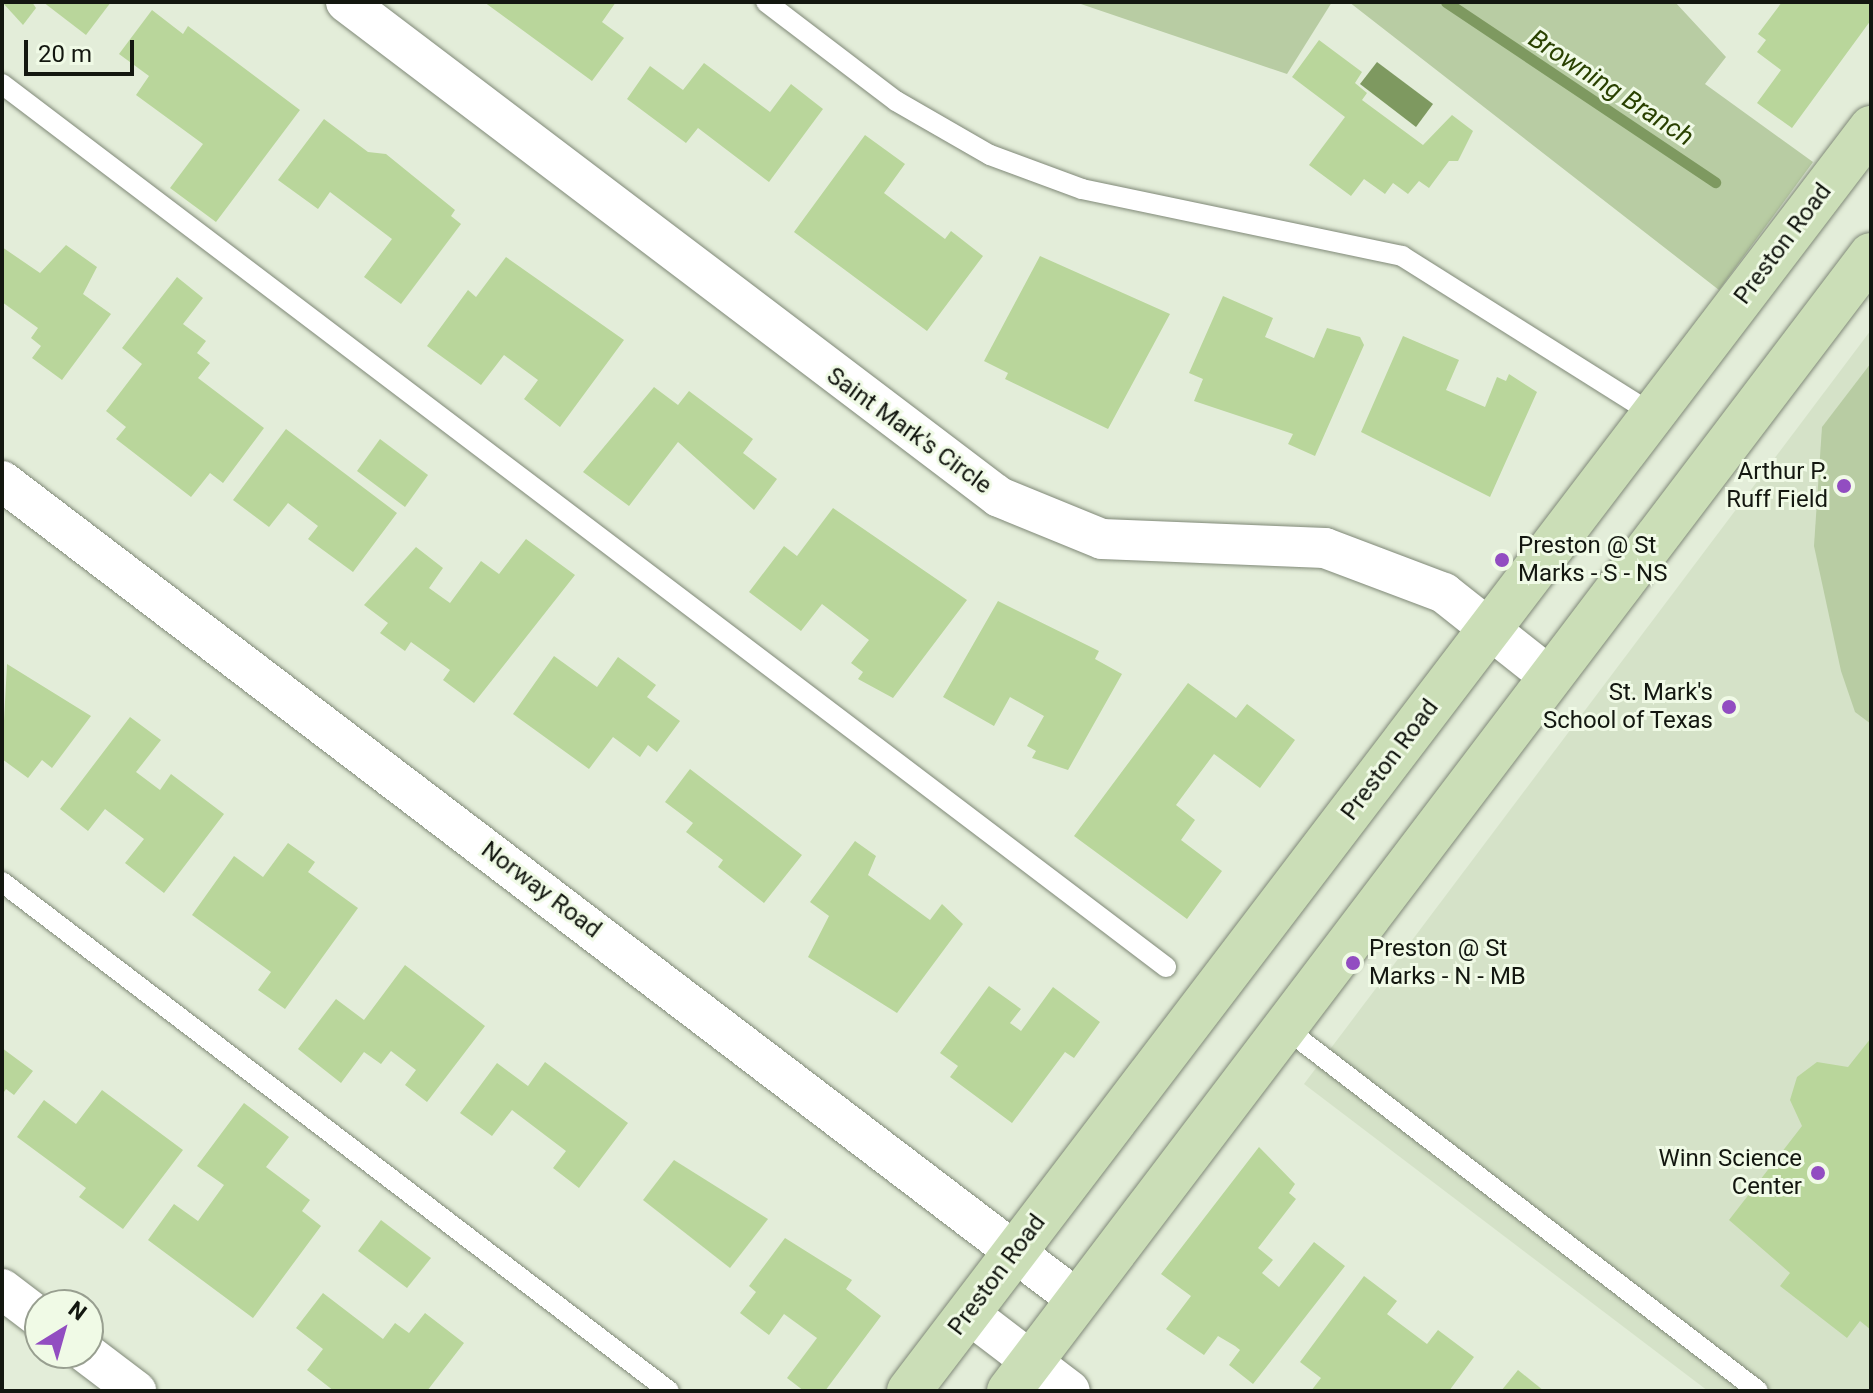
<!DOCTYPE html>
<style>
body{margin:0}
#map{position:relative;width:1873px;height:1393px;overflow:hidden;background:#e3edd9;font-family:Roboto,sans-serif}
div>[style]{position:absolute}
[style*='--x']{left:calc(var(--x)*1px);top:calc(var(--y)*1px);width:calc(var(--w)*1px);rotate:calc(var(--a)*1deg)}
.built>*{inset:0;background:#d5e2c8}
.green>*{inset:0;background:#b8cca3}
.water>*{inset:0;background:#7e9960}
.stream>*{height:11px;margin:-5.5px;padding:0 5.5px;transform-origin:5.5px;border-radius:5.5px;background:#7e9960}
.building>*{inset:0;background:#b9d69b}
.roads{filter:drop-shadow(0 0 2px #808978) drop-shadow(0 0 2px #808978)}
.service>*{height:20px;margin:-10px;padding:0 10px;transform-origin:10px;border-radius:10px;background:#fff}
.minor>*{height:40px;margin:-20px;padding:0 20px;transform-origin:20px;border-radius:20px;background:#fff}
.primary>*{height:44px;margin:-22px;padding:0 22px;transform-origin:22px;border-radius:22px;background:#cbdeb7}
.dots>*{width:22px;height:22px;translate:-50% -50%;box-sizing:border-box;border:4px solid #f0fae6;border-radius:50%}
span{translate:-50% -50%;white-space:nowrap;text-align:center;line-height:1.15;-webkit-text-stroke:6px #f0fae6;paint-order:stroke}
.street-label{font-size:24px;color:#131710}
.poi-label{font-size:24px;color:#131710}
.right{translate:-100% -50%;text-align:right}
.left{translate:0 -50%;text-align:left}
.water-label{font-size:26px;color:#294100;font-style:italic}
.frame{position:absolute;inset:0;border:4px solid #131710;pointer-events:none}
.north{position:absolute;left:24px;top:1289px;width:80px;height:80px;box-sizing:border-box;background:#f0fae6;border:2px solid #989f90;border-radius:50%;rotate:37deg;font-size:22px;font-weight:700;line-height:32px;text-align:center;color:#131710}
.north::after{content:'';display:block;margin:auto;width:28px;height:36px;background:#924dc1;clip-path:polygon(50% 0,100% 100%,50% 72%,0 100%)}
.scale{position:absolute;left:24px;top:40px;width:110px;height:36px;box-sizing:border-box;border:4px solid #131710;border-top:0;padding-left:10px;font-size:24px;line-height:28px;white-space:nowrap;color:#131710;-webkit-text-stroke:6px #f0fae6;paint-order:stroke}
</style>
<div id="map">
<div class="built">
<div style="clip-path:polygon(1871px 330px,1871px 1391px,1708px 1391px,1304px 1084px)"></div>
</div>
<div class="green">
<div style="clip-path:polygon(1075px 2px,1332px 2px,1287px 74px)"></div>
<div style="clip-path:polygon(1349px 2px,1675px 2px,1726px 57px,1705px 84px,1813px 162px,1719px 290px)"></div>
<div style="clip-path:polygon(1871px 363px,1871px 724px,1855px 712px,1841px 671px,1814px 546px,1822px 427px)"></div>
</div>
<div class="water">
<div style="clip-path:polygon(1377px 62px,1433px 104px,1416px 127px,1360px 84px)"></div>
</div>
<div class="stream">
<div style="--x:1446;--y:2;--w:324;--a:33.8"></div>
</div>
<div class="building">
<div style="clip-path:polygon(2px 2px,32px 2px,36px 8px,23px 25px)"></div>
<div style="clip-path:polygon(43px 2px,111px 2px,86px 35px)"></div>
<div style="clip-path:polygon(484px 2px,616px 2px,602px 22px,624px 38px,592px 81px)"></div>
<div style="clip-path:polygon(1782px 2px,1871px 2px,1871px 20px,1792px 128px,1757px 103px,1781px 70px,1757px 52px,1766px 40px,1758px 34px)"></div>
<div style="clip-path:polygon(152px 10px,183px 34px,188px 26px,300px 110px,216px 222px,170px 188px,203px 144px,136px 95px,149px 76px,119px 54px)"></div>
<div style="clip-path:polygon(1319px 40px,1362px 72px,1355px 83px,1367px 93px,1362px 100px,1423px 145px,1452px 115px,1473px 131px,1458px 161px,1449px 161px,1429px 188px,1419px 181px,1408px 194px,1393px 183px,1385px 194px,1364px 179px,1351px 196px,1309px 165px,1345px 117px,1292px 77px)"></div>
<div style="clip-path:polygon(704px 63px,770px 112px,791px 84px,823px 109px,769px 182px,698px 128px,686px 143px,627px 99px,650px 66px,683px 90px)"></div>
<div style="clip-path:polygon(324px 119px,368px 152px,386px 154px,455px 210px,451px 216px,461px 224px,401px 304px,364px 277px,392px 239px,330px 192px,318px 209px,278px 180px)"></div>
<div style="clip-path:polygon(865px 135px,905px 164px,884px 193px,945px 239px,951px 231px,983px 256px,927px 331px,794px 232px)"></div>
<div style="clip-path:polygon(66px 245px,97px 267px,83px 294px,111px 314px,62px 380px,32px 358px,41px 346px,31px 338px,38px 328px,2px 302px,2px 247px,40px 273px)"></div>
<div style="clip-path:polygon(1040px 256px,1170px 314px,1108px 429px,1005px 379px,1008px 373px,984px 361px)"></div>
<div style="clip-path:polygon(506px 257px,624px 340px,560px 427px,524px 399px,538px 380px,504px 355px,481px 385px,427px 346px,468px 290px,476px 297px)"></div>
<div style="clip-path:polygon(177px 277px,203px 298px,183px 324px,206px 341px,197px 353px,210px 363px,198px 378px,264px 428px,223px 483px,210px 473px,191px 497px,116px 439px,126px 427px,106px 411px,142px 364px,122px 348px)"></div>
<div style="clip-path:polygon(1223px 296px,1273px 318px,1265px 337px,1314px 358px,1327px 328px,1360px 337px,1364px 345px,1315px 456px,1288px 444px,1293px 434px,1194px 401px,1203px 379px,1189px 373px)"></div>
<div style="clip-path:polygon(1403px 336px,1459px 360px,1446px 390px,1485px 407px,1497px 377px,1506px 381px,1509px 374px,1537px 392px,1490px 497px,1361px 432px)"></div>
<div style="clip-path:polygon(654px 387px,678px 405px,689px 391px,753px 439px,743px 453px,777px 479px,754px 510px,678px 442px,629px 506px,583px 472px)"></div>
<div style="clip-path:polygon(286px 429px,397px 513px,353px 572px,308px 539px,318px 526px,288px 503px,269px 527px,233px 500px)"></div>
<div style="clip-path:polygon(380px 439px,428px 475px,405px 507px,357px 471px)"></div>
<div style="clip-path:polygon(833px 508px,967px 600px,893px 698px,858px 679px,863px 672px,851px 663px,869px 640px,822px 604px,801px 631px,749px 592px,784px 546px,797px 556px)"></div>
<div style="clip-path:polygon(526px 539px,575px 575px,474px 703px,443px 680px,450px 670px,411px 642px,405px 651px,380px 633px,388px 623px,364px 605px,416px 547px,443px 568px,429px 588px,450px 603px,481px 561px,499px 574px)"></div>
<div style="clip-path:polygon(998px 601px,1099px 651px,1095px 659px,1122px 674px,1068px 770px,1032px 758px,1036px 751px,1027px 746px,1044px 716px,1010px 697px,994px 726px,943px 697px)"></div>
<div style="clip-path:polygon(554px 656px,597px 687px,618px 657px,656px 685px,647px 697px,680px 721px,657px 752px,648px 745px,640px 757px,613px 737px,589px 769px,513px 714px)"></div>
<div style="clip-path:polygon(7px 664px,91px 716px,52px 768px,42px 760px,28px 778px,2px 759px)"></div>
<div style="clip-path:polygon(1188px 683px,1236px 718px,1247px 704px,1295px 740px,1260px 788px,1214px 754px,1176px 805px,1195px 820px,1181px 840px,1222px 871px,1187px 919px,1074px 836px)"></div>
<div style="clip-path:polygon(130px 717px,161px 740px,136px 772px,160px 790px,171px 774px,224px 814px,164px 893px,125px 863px,144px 839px,105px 809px,88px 831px,60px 809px)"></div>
<div style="clip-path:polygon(690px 769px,802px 855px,764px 903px,718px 867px,723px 860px,686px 832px,693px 823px,665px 802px)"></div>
<div style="clip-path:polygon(855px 841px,876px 856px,868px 875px,930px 920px,942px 904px,963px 924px,897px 1013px,808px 957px,829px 916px,810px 902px)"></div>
<div style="clip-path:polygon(288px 843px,315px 862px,308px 872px,358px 908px,285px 1009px,258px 990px,271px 972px,192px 915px,234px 856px,263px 877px)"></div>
<div style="clip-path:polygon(405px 965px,485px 1026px,427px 1102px,405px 1085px,416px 1070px,391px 1051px,381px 1064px,364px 1052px,341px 1083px,298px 1049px,336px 999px,364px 1020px)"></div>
<div style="clip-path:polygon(989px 986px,1021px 1009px,1010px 1023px,1021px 1031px,1053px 987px,1100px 1022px,1074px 1058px,1065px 1052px,1012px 1123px,950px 1077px,958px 1066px,940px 1053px)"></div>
<div style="clip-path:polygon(1871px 1038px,1871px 1330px,1860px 1321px,1847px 1338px,1780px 1286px,1790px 1273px,1729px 1220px,1802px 1126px,1790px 1100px,1797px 1077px,1817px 1062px,1848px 1067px)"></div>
<div style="clip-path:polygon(2px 1048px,33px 1071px,14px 1095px,6px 1089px,2px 1095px)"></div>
<div style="clip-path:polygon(545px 1062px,628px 1123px,579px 1188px,553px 1168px,566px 1151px,512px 1110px,492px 1136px,460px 1113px,497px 1063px,528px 1086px)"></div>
<div style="clip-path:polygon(102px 1090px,183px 1150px,123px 1229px,79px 1197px,86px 1188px,17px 1137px,44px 1100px,76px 1124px)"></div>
<div style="clip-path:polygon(244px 1103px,289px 1137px,266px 1167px,310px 1200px,302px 1211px,321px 1226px,253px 1318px,148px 1240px,174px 1204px,198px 1221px,224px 1185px,197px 1166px)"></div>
<div style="clip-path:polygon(1259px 1147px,1295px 1184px,1289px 1193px,1296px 1199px,1258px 1248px,1273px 1260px,1262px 1273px,1279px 1287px,1314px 1242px,1345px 1266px,1253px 1384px,1229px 1365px,1240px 1350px,1235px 1346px,1218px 1336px,1204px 1355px,1166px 1329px,1191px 1296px,1161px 1274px)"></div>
<div style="clip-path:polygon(674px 1160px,768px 1219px,730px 1268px,643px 1200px)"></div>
<div style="clip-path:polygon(381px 1220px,431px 1258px,407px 1288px,358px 1251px)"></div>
<div style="clip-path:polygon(785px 1238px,852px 1280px,846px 1289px,881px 1316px,825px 1391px,804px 1391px,787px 1378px,817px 1338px,784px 1314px,769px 1335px,740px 1313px,756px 1292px,749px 1286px)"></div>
<div style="clip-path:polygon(1364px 1276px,1397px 1301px,1387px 1314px,1427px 1344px,1438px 1330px,1474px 1357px,1449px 1391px,1311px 1391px,1321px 1378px,1300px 1362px)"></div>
<div style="clip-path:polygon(323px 1293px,383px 1339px,395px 1323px,409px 1333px,425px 1313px,464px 1343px,427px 1391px,334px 1391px,307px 1370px,323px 1349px,296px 1328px)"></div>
<div style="clip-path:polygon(1518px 1370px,1544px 1391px,1501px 1391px)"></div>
</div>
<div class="roads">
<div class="service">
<div style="--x:766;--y:2;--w:163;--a:37.3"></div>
<div style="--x:896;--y:101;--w:108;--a:29.9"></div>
<div style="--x:990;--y:155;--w:98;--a:20.3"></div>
<div style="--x:1082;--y:189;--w:327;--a:11.8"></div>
<div style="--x:1402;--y:256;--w:297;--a:32.2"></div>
<div style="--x:2;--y:84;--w:1461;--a:37.18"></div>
<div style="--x:2;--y:882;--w:839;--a:37.35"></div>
<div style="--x:1285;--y:1028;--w:596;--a:37.5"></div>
</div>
<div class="minor">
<div style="--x:346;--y:2;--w:819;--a:37.16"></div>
<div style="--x:999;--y:497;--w:111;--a:22.2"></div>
<div style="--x:1102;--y:539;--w:223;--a:2.3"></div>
<div style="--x:1325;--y:548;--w:127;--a:20.7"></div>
<div style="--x:1444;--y:593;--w:135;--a:38.4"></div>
<div style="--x:2;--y:481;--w:1352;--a:37.28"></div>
<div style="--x:2;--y:1289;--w:48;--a:37.3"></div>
<div style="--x:968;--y:1313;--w:128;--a:37.4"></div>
<div style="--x:86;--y:1353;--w:63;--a:37.2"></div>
</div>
<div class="primary">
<div style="--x:909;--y:1391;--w:1588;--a:-52.7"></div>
<div style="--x:1009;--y:1391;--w:1426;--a:-52.81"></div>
</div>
</div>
<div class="dots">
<div style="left:1844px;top:486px;background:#924dc1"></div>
<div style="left:1502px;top:560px;background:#924dc1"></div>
<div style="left:1729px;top:707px;background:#924dc1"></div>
<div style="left:1353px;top:963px;background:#924dc1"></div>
<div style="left:1818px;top:1173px;background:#924dc1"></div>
</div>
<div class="street-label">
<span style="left:1783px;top:244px;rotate:-53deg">Preston Road</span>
<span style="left:909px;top:431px;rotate:36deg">Saint Mark's Circle</span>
<span style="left:1390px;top:760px;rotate:-53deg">Preston Road</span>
<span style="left:541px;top:890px;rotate:37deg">Norway Road</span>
<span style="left:997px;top:1275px;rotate:-53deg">Preston Road</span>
</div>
<div class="poi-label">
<span class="right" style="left:1828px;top:486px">Arthur P.<br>Ruff Field</span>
<span class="left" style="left:1518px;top:560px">Preston @ St<br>Marks - S - NS</span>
<span class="right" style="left:1713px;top:707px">St. Mark's<br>School of Texas</span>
<span class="left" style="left:1369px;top:963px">Preston @ St<br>Marks - N - MB</span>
<span class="right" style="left:1802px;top:1173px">Winn Science<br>Center</span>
</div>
<div class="water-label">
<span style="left:1611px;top:88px;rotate:33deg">Browning Branch</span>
</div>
<div class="frame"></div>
<div class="north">N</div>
<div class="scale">20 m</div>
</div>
